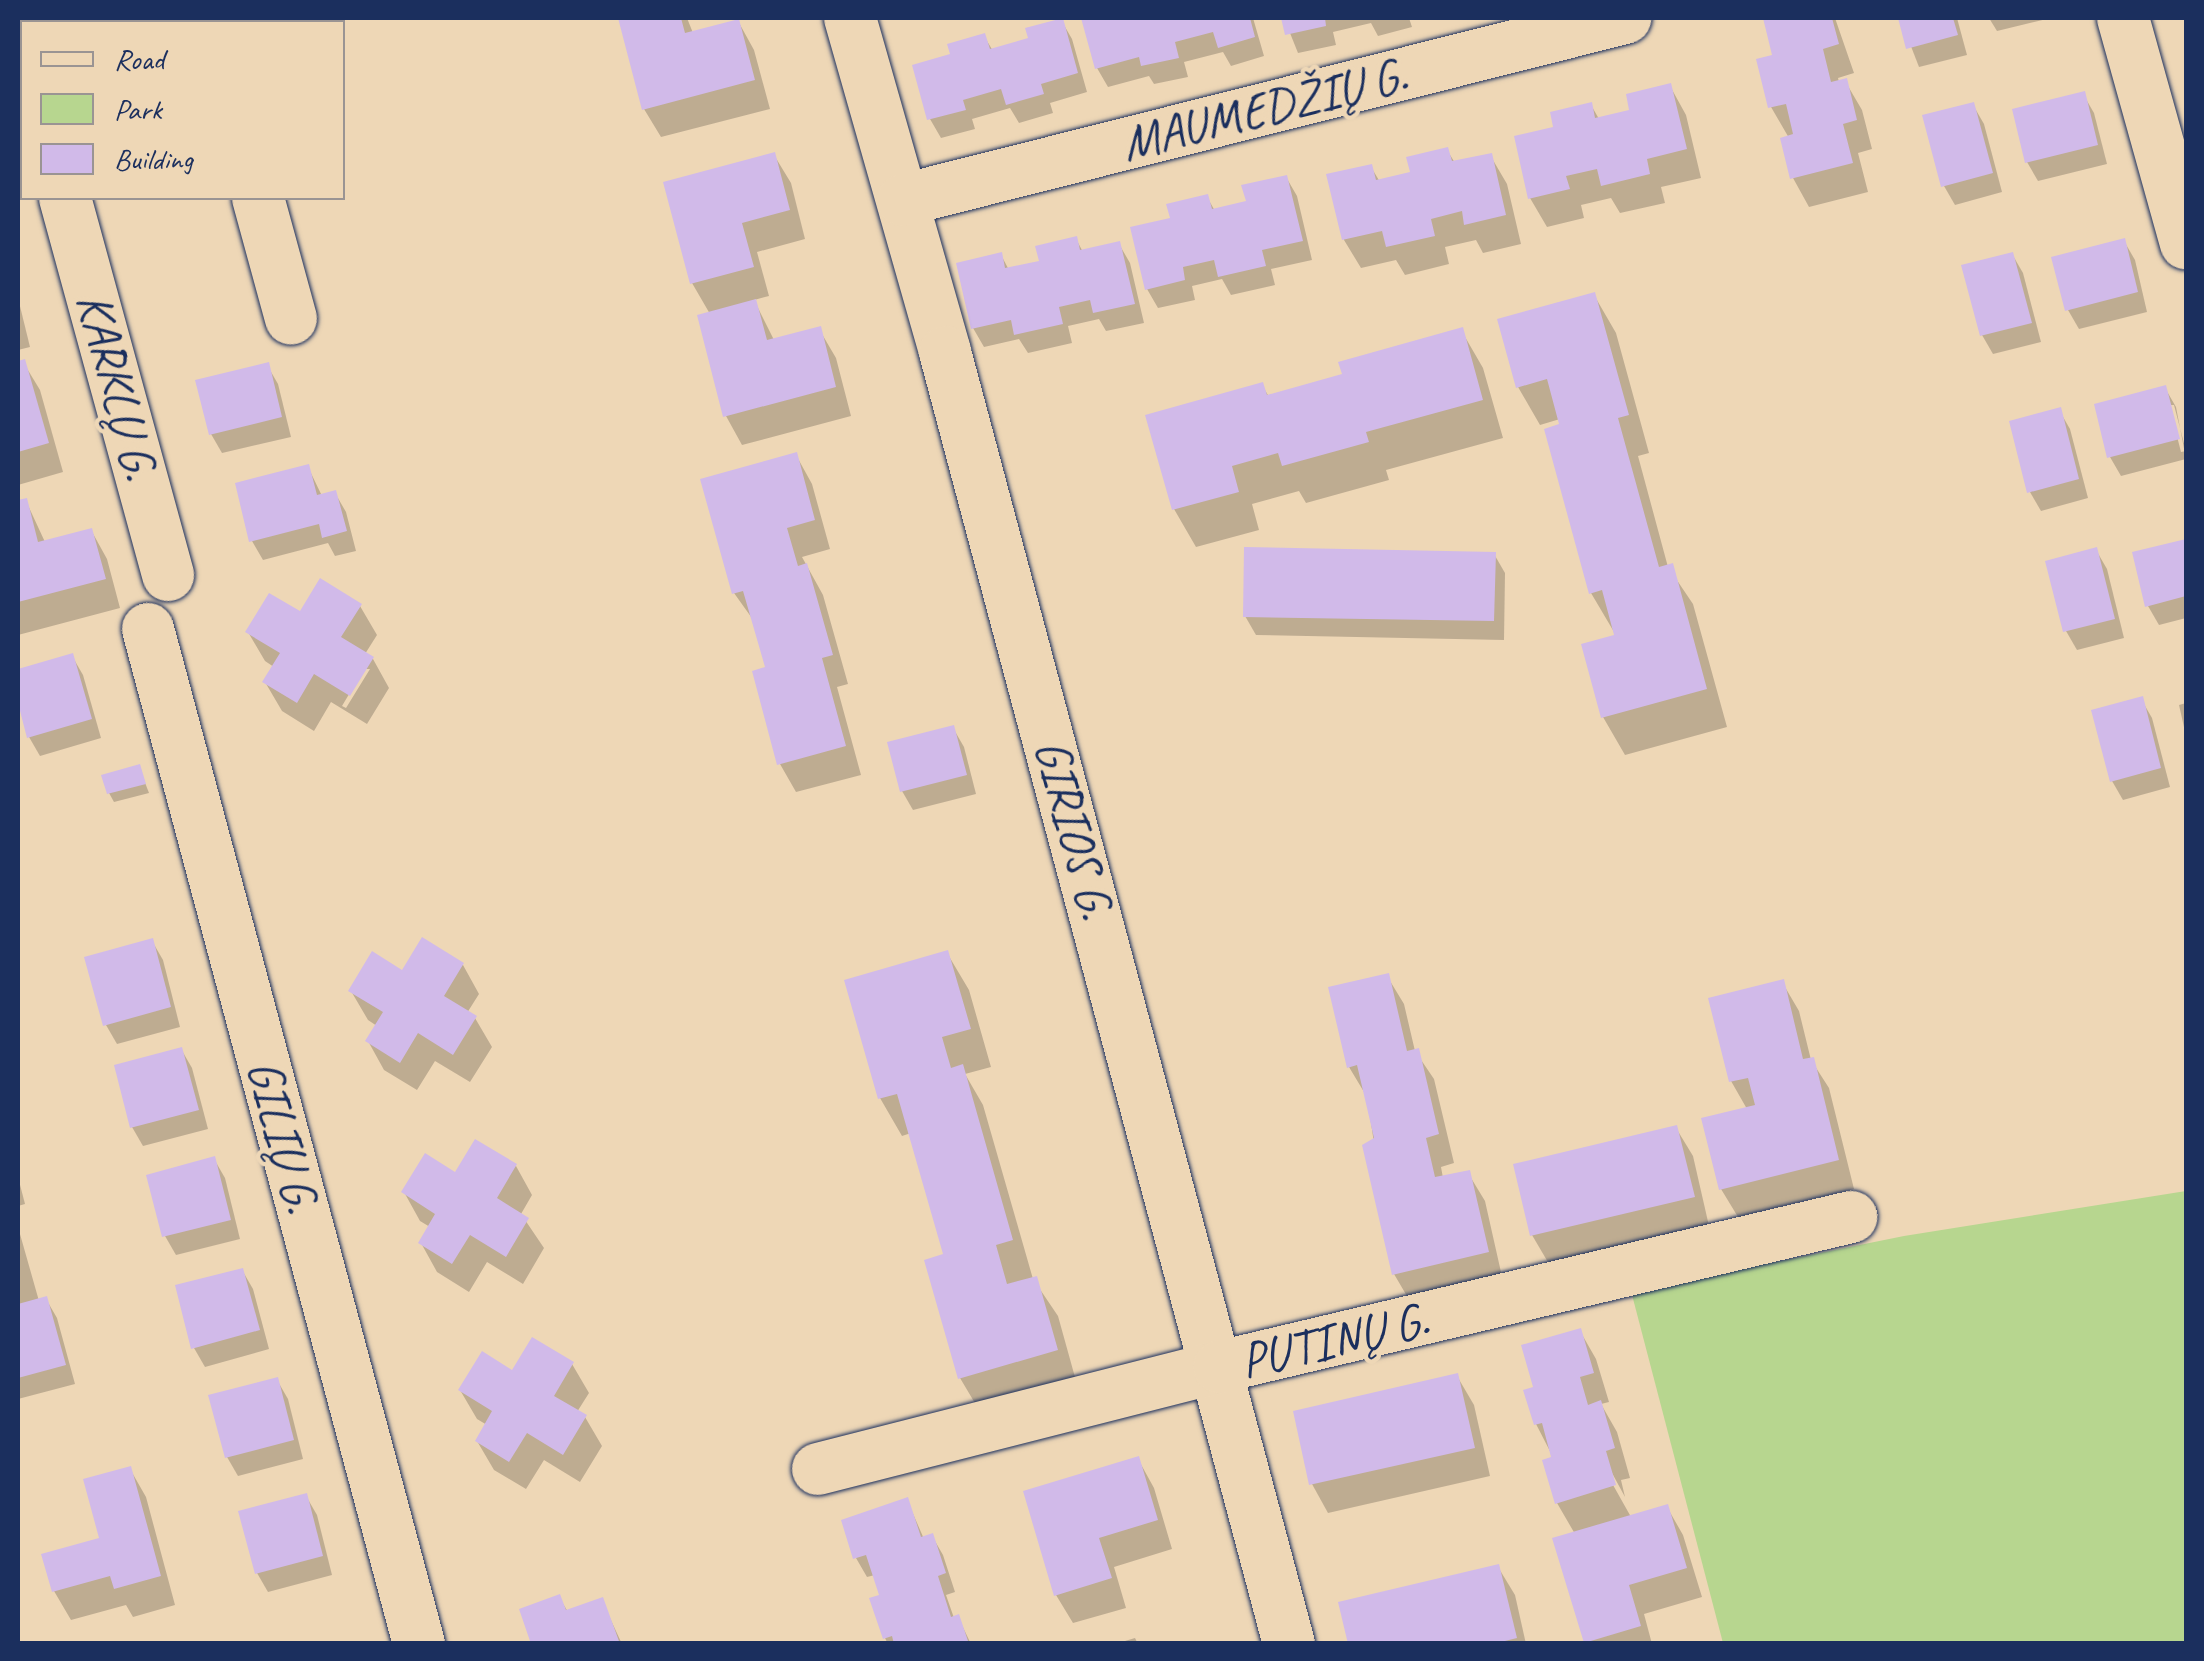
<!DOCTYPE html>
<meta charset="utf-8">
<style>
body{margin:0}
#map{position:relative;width:2204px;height:1661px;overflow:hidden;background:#eed7b6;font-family:Caveat,sans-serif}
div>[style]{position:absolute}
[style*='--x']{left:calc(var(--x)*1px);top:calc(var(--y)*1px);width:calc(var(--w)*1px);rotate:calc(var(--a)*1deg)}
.green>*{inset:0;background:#b7d68f}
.shadow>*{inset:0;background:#0003}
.building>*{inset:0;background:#d1bae9}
.roads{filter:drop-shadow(0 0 2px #1b2f5e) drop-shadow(0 0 2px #1b2f5e)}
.minor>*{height:52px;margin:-26px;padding:0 26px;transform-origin:26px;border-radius:26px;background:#eed7b6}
span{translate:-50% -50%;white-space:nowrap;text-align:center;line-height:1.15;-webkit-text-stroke:9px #eed7b6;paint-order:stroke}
.street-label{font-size:50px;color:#1b2f5e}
.frame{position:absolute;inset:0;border:20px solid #1b2f5e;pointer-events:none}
.legend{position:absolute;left:20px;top:20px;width:325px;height:180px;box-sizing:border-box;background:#eed7b6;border:2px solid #9a9493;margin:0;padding:12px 18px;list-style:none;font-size:30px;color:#1b2f5e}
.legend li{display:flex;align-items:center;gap:20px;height:50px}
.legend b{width:50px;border:2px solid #9a9493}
</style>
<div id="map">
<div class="green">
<div style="clip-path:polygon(2186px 1191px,2186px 1643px,1723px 1643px,1631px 1291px,1904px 1236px)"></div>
</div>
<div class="shadow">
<div style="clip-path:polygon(78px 18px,158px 18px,159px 22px,79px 22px)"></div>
<div style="clip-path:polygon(620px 18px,687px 18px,693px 33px,738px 21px,754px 50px,770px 109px,661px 137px,644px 109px)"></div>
<div style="clip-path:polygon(1084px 18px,1253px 18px,1264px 56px,1231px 66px,1223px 52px,1184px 62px,1188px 77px,1154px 84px,1149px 76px,1108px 87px,1097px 68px)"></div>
<div style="clip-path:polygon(1284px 18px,1409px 18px,1412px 27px,1378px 36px,1371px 23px,1333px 32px,1336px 45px,1298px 53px)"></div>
<div style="clip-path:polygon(1765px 18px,1835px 18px,1854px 73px,1838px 78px,1839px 82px,1845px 81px,1862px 110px,1872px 149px,1858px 153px,1868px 192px,1809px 207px,1793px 178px,1789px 138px,1771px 107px,1775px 57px)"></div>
<div style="clip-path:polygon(1900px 18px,1957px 18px,1967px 55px,1919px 67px)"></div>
<div style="clip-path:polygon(1989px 18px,2051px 18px,1997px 31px)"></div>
<div style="clip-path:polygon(1061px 20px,1072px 39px,1087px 92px,1050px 103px,1053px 113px,1019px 123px,1010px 108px,972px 119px,975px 129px,941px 138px,930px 119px,915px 66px,953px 56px,984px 36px,993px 51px,1031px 40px)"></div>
<div style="clip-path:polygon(1670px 86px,1686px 115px,1701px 178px,1661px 187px,1665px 203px,1620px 213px,1611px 198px,1581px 205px,1584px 218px,1547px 227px,1530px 198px,1556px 129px,1591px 105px,1599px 119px,1632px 112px)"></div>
<div style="clip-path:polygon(2083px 94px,2094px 113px,2107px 164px,2038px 181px,2027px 162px)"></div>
<div style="clip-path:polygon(1973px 105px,1984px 124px,2002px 192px,1955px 205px,1944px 186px)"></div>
<div style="clip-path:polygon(1447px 150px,1455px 163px,1490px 155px,1507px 184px,1521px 244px,1483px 253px,1476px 240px,1445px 247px,1449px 264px,1405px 275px,1396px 260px,1361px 268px,1344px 240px,1329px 176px,1371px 167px,1380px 182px,1413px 174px)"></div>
<div style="clip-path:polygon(774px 155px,791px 183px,805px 239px,757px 252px,769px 296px,754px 300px,774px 340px,819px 329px,836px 358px,851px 416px,742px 445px,726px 416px,710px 314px,692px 283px)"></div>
<div style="clip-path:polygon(1286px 177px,1297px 196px,1312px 260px,1271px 269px,1275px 285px,1231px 295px,1222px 279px,1192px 286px,1195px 300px,1158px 308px,1147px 289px,1173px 220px,1207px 197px,1215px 211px,1249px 203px)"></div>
<div style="clip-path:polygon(1076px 239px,1083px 252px,1119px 244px,1130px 263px,1144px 323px,1106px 331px,1099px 319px,1068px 326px,1072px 343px,1028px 353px,1019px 339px,984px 347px,973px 328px,1001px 255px,1009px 270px,1041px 263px)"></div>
<div style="clip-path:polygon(2124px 241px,2135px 260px,2147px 312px,2079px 329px,2068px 310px)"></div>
<div style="clip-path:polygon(2012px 254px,2023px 273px,2041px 342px,1993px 354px,1982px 335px)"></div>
<div style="clip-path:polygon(1594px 295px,1616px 333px,1649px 453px,1638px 456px,1668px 567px,1693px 604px,1727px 727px,1625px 755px,1603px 717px,1617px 637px,1591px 593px,1560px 419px,1540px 425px,1518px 387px)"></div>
<div style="clip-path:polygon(18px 298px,30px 347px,18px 350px)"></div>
<div style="clip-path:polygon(1461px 330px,1483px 368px,1503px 438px,1386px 470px,1389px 480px,1306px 503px,1299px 491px,1252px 504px,1259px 530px,1196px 547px,1174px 509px,1148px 417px,1262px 385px,1269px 397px,1345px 376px)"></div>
<div style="clip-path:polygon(23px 362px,40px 390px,63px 472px,18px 485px,18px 363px)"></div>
<div style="clip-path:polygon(267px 365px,278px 384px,291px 437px,222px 453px,211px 434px)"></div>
<div style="clip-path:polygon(evenodd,2165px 388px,2176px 407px,2186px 459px,2121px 476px,2110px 457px,2165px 388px,2169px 405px,2174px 405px,2186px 451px,2181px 452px,2169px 405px)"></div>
<div style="clip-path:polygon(2059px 410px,2070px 429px,2088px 498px,2041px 511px,2030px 492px)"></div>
<div style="clip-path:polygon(796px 455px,812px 484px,830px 549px,802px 557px,823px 595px,848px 684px,837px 687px,861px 775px,796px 792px,780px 764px,768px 669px,754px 621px,734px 593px)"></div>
<div style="clip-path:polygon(308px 467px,322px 496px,335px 493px,346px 512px,356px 551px,335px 556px,328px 543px,263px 560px,252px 541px)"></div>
<div style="clip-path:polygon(26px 501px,45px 542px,91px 530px,107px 559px,120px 608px,18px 635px,18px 503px)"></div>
<div style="clip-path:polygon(2186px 541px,2186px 618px,2159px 625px,2148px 606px,2135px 554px)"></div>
<div style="clip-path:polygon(2096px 550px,2107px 569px,2124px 638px,2077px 650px,2066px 631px,2048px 563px)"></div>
<div style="clip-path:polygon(1494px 554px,1505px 573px,1504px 640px,1256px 635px,1245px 616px)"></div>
<div style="clip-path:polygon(evenodd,360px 606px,377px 635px,365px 654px,373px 659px,389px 688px,367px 724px,331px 702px,314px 731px,282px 711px,265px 682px,274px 667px,265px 661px,248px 632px,300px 615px,360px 606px,364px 669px,370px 669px,346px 708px,342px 706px,364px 669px)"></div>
<div style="clip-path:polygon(72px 656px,83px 675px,101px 738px,40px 756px,29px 737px,18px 694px,18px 672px)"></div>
<div style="clip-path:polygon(2141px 699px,2152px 718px,2170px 787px,2123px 800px,2112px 781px)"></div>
<div style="clip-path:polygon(2186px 703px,2186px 736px,2179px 705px)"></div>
<div style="clip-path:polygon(953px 728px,964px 747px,976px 794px,913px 810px,902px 791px)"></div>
<div style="clip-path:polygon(139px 767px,149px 793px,114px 802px,109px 793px)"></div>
<div style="clip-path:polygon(152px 941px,163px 960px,180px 1027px,117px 1044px,106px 1025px)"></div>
<div style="clip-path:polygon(947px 953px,969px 990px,991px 1067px,965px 1074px,983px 1105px,1033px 1279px,1058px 1316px,1078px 1388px,982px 1415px,960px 1378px,946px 1256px,911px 1133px,902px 1136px,880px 1098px)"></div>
<div style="clip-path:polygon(463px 965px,479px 994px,467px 1013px,475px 1018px,492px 1047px,470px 1082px,435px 1061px,417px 1090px,384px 1070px,368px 1041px,377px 1026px,368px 1020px,351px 991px,403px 974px)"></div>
<div style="clip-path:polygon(1387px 976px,1404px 1004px,1415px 1051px,1434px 1079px,1454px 1163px,1441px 1167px,1443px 1178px,1468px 1173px,1485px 1201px,1503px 1281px,1411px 1303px,1394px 1274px,1367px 1097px,1349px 1067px)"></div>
<div style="clip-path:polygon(1782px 982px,1799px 1011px,1811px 1060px,1829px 1088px,1854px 1189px,1738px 1217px,1721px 1189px,1747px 1109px,1731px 1081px)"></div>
<div style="clip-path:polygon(181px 1049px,192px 1068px,208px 1129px,143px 1146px,132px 1127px)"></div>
<div style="clip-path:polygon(1676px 1128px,1693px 1156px,1709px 1226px,1549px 1264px,1532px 1235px)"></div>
<div style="clip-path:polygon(214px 1159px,225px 1178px,240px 1239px,176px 1255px,165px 1236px)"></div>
<div style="clip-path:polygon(516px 1166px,532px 1195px,521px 1214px,544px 1248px,523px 1284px,487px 1262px,469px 1292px,437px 1272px,421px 1243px,430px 1227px,420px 1221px,404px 1192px)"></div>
<div style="clip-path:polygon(18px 1177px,25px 1204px,18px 1206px)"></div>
<div style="clip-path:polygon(18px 1227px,39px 1301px,46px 1299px,57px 1318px,75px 1384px,18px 1399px)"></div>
<div style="clip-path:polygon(242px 1270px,253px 1289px,269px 1349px,205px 1367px,194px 1348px)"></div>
<div style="clip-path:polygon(1580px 1331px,1596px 1359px,1609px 1402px,1601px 1404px,1617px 1432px,1630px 1478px,1621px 1480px,1625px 1497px,1612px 1473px,1608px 1476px,1631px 1517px,1667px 1507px,1683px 1535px,1702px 1597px,1644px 1614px,1652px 1644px,1587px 1644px,1555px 1540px,1575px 1534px,1557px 1503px,1554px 1459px,1536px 1424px,1537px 1388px)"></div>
<div style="clip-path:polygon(572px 1364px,589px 1393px,577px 1412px,585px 1417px,602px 1446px,580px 1482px,544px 1460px,526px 1489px,494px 1470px,477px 1441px,487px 1425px,477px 1419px,460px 1390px,513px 1373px)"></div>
<div style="clip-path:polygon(1457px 1376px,1474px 1405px,1490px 1476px,1328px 1513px,1312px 1484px)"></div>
<div style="clip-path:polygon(277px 1380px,288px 1399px,303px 1459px,238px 1476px,227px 1457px)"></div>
<div style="clip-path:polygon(1138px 1459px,1154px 1488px,1172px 1549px,1114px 1567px,1126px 1608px,1073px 1623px,1056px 1595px)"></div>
<div style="clip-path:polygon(130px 1469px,146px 1497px,175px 1605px,133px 1617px,126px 1605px,71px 1620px,54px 1591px,102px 1540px)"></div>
<div style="clip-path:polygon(306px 1496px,317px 1515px,332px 1575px,268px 1592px,257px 1573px)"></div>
<div style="clip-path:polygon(907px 1500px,924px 1539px,932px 1536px,943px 1555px,955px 1592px,946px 1595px,954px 1618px,958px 1617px,971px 1644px,888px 1644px,885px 1638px,872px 1600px,882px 1597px,875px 1575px,867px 1577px,856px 1558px,844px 1521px)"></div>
<div style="clip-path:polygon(1498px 1567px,1515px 1595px,1526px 1644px,1351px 1644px)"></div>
<div style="clip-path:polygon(559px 1597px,568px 1612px,602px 1601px,622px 1644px,534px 1644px)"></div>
<div style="clip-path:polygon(1135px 1638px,1138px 1644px,1115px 1644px)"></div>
</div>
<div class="building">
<div style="clip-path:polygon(75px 18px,153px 18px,154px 22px,76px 22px)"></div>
<div style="clip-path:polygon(618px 18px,681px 18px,685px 33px,739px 19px,755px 80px,642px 110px)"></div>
<div style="clip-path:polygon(1063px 18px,1078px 73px,1041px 84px,1044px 94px,1006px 105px,1001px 89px,963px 100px,966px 110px,927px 120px,912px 65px,950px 54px,947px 44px,985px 33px,990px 49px,1028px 38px,1025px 28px)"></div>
<div style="clip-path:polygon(1081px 18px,1250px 18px,1255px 37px,1218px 48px,1213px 32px,1175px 42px,1179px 58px,1141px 66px,1139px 57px,1095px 69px)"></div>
<div style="clip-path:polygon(1281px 18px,1325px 18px,1326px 26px,1285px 35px)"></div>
<div style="clip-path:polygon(1763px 18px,1832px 18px,1839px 44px,1823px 49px,1831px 82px,1847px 78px,1857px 120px,1843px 124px,1853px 163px,1790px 179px,1780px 138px,1793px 134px,1786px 104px,1768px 108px,1756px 59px,1772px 55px)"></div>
<div style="clip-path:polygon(1898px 18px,1953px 18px,1958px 35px,1906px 49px)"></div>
<div style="clip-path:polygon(1671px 83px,1687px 149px,1647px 159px,1650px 174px,1601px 186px,1597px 169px,1566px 176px,1570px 189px,1528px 199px,1514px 136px,1553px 127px,1550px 112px,1592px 102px,1595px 118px,1629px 110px,1626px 94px)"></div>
<div style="clip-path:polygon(2085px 91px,2098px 145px,2025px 163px,2012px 109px)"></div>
<div style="clip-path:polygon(1974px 102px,1993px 173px,1941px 187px,1922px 115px)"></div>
<div style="clip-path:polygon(1448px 147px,1452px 161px,1492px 153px,1506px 215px,1464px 225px,1462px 211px,1431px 219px,1435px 236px,1386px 247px,1382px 231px,1342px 240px,1326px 174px,1372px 164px,1376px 180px,1410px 172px,1406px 157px)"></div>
<div style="clip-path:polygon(775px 152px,790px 210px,742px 223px,754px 267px,690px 284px,663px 182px)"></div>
<div style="clip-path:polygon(1287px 175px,1303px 241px,1262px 250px,1266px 266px,1218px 277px,1214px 260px,1183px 267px,1185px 280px,1145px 290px,1130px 227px,1170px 218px,1166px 204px,1208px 194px,1212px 209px,1246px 201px,1241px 185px)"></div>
<div style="clip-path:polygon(1077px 236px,1080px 250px,1120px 241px,1135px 304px,1093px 313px,1090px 300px,1059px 307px,1063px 324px,1014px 335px,1011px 320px,971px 329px,956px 263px,1002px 252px,1005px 268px,1039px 261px,1035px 246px)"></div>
<div style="clip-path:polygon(2125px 238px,2138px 292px,2065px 311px,2051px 257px)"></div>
<div style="clip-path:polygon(2013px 252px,2032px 323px,1980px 336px,1961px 265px)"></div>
<div style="clip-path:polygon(1595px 292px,1629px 415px,1618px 418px,1659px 567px,1673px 563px,1707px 689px,1601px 718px,1581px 644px,1614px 635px,1602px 590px,1589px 594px,1544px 429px,1559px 424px,1547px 379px,1516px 388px,1497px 319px)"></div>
<div style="clip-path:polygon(756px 299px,767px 340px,821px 326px,836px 387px,723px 417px,697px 315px)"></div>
<div style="clip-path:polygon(1463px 327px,1483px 400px,1366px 432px,1369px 442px,1282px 466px,1278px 453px,1232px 466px,1239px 492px,1172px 510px,1145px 415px,1263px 382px,1267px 395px,1342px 374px,1338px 362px)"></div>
<div style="clip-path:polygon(25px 359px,49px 443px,18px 452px,18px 361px)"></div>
<div style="clip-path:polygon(269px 362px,282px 417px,209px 435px,195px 380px)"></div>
<div style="clip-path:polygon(2166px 385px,2180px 439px,2107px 458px,2094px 404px)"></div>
<div style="clip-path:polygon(2061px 407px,2079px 479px,2027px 493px,2009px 421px)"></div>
<div style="clip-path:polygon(797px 452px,815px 520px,787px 528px,798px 566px,807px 563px,833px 655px,822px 658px,846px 746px,777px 765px,752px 671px,765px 667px,743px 591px,732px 594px,700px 479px)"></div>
<div style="clip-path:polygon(309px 464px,317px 495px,336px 490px,347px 531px,322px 538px,319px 524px,249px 542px,235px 483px)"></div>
<div style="clip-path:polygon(27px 498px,38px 542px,92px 528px,106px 579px,18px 602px,18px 500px)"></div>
<div style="clip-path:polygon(2186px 539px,2186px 596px,2145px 607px,2132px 552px)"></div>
<div style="clip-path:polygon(1244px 547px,1496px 552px,1494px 621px,1243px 617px)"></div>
<div style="clip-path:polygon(2097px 547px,2115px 619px,2063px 632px,2045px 561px)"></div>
<div style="clip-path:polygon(320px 578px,362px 604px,341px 637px,374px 657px,350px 696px,314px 674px,297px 703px,262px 682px,280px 653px,245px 632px,269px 593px,300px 611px)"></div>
<div style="clip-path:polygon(73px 653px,92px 719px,27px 738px,18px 703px,18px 669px)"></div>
<div style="clip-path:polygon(2143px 696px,2161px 768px,2110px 782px,2091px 710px)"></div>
<div style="clip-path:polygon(954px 725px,967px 775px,900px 792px,887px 742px)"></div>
<div style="clip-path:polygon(140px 764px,146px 784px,107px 794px,101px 775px)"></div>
<div style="clip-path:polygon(422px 937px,464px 963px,444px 996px,477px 1016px,453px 1055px,418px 1033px,400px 1063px,365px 1041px,383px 1012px,348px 991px,372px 951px,402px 970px)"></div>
<div style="clip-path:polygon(153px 938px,171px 1007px,103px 1026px,84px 957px)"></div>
<div style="clip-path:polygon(948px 950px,971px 1029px,942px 1037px,951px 1068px,963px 1064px,1013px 1240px,996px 1245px,1007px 1284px,1037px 1276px,1058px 1350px,958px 1379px,924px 1260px,943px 1254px,897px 1094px,878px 1099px,844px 980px)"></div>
<div style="clip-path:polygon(1389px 973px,1407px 1051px,1419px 1048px,1439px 1134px,1426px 1138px,1435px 1177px,1470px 1170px,1489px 1252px,1392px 1275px,1362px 1145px,1374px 1138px,1357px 1065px,1347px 1068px,1328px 987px)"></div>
<div style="clip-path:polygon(1784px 979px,1803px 1059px,1814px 1057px,1839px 1160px,1719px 1190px,1701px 1118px,1755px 1105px,1748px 1078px,1729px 1082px,1708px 998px)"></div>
<div style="clip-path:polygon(182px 1047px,199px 1110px,130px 1128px,114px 1065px)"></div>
<div style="clip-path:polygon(1677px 1125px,1695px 1197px,1530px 1236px,1513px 1164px)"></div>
<div style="clip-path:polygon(475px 1139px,517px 1164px,497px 1198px,529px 1218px,506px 1257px,470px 1235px,452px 1264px,418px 1243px,435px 1214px,401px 1192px,425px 1153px,455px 1172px)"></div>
<div style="clip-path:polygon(215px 1156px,231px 1220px,162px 1237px,146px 1175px)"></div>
<div style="clip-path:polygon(243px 1268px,260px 1330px,191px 1349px,175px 1285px)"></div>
<div style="clip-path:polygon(47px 1296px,66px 1365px,18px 1378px,18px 1304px)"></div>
<div style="clip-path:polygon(1581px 1328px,1594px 1373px,1580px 1377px,1588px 1405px,1601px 1400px,1615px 1448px,1606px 1451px,1616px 1485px,1555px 1504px,1542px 1460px,1551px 1457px,1542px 1423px,1534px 1425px,1523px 1390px,1533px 1387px,1521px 1345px)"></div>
<div style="clip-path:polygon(532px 1337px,574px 1362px,554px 1396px,587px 1415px,563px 1455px,527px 1433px,509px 1462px,475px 1441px,492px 1411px,458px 1390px,482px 1351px,512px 1370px)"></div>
<div style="clip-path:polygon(1458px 1373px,1475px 1448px,1309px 1485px,1293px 1411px)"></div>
<div style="clip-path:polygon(278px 1377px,294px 1440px,225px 1458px,208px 1395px)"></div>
<div style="clip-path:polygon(1139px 1456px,1158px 1520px,1099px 1538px,1112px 1578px,1054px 1596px,1023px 1491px)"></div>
<div style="clip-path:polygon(131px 1466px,161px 1576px,114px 1589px,110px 1576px,52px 1592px,41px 1554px,99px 1538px,83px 1479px)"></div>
<div style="clip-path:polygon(307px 1493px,323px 1556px,255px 1574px,238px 1511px)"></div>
<div style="clip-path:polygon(908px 1497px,921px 1537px,933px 1533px,946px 1573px,938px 1576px,951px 1617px,959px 1614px,969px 1644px,894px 1644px,892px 1636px,883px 1639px,869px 1598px,879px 1595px,866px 1555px,853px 1559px,841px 1520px)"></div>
<div style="clip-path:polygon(1668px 1504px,1687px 1568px,1629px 1585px,1641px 1626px,1584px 1643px,1552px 1538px)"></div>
<div style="clip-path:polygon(1499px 1564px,1517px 1638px,1493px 1644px,1348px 1644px,1338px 1602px)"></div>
<div style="clip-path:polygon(560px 1594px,566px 1610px,603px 1597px,620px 1644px,531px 1644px,519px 1609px)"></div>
</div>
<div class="roads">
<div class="minor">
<div style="--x:209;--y:18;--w:4;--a:76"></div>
<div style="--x:850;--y:18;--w:347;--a:74.1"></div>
<div style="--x:945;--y:352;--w:1337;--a:75.09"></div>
<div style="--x:2123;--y:18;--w:234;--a:74.4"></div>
<div style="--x:18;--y:25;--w:18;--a:77"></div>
<div style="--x:65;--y:198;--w:391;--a:74.7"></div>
<div style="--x:258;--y:198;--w:125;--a:74.7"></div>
<div style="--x:903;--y:200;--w:745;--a:-14.15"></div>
<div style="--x:148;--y:629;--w:1051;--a:75.05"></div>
<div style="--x:818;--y:1469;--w:414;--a:-14.3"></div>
<div style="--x:1219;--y:1367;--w:650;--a:-13.35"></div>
</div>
</div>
<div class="street-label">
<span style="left:1264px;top:109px;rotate:-14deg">MAUMEDŽIŲ G.</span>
<span style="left:117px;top:386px;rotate:75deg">KARKLŲ G.</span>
<span style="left:1074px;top:829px;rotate:75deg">GIRIOS G.</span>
<span style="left:283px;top:1136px;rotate:75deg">GILIŲ G.</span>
<span style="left:1334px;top:1340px;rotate:-13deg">PUTINŲ G.</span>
</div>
<div class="frame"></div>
<ul class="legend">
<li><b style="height:12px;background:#eed7b6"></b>Road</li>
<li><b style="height:28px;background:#b7d68f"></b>Park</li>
<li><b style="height:28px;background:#d1bae9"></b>Building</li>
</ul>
</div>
